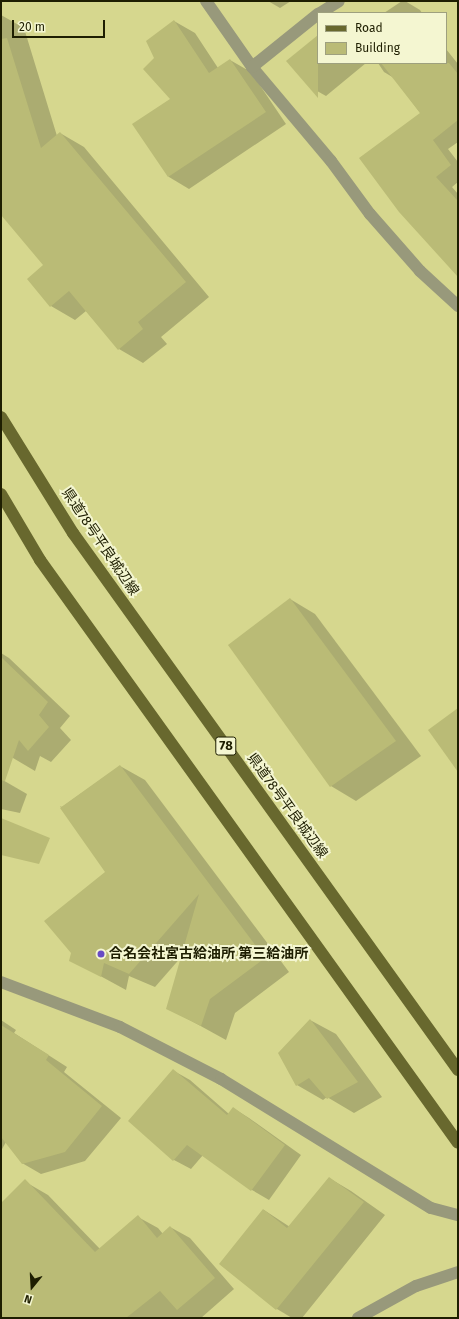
<!DOCTYPE html>
<meta charset="utf-8">
<style>
body{margin:0}
#map{position:relative;width:459px;height:1319px;overflow:hidden;background:#d6d78e;font-family:"Fira Sans","Noto Sans JP",sans-serif}
div>[style]{position:absolute}
[style*='--x']{left:calc(var(--x)*1px);top:calc(var(--y)*1px);width:calc(var(--w)*1px);rotate:calc(var(--a)*1deg)}
.shadow>*{inset:0;background:#0003}
.building>*{inset:0;background:#babb76}
.minor>*{height:12px;margin:-6px;padding:0 6px;transform-origin:6px;border-radius:6px;background:#98997b}
.major>*{height:12px;margin:-6px;padding:0 6px;transform-origin:6px;border-radius:6px;background:#68682e}
.dots>*{width:11px;height:11px;translate:-50% -50%;box-sizing:border-box;border:2px solid #f4f6d1;border-radius:50%}
span{translate:-50% -50%;white-space:nowrap;text-align:center;line-height:1.15;-webkit-text-stroke:4px #f4f6d1;paint-order:stroke}
.shield-label span{padding:1px 3px;background:#f4f6d1;border:1px solid;border-radius:3px;-webkit-text-stroke-width:0}
.shield-label{font-size:13px;color:#1e1e01;font-weight:700}
.street-label{font-size:14px;color:#1e1e01}
.poi-label{font-size:14px;color:#1e1e01;font-weight:700}
.left{translate:0 -50%;text-align:left}
.frame{position:absolute;inset:0;border:2px solid #1e1e01;pointer-events:none}
.legend{position:absolute;left:317px;top:12px;width:130px;height:52px;box-sizing:border-box;background:#f4f6d1;border:1px solid #9ea07e;margin:0;padding:5px 7px;list-style:none;font-size:12px;color:#1e1e01}
.legend li{display:flex;align-items:center;gap:8px;height:20px}
.legend b{width:20px;border:1px solid #9ea07e}
.north{position:absolute;left:12px;top:1267px;width:40px;height:40px;-webkit-text-stroke:3px #f4f6d1;paint-order:stroke;rotate:198deg;font-size:11px;font-weight:700;line-height:16px;text-align:center;color:#1e1e01}
.north::after{content:'';display:block;margin:auto;width:14px;height:18px;background:#1e1e01;clip-path:polygon(50% 0,100% 100%,50% 72%,0 100%)}
.scale{position:absolute;left:12px;top:20px;width:93px;height:18px;box-sizing:border-box;border:2px solid #1e1e01;border-top:0;padding-left:5px;font-size:12px;line-height:14px;white-space:nowrap;color:#1e1e01;-webkit-text-stroke:3px #f4f6d1;paint-order:stroke}
</style>
<div id="map">
<div class="shadow">
<div style="clip-path:polygon(268px 1px,291px 1px,280px 8px)"></div>
<div style="clip-path:polygon(402px 1px,405px 1px,420px 10px,422px 13px,384px 13px)"></div>
<div style="clip-path:polygon(1px 15px,24px 28px,57px 136px,60px 133px,84px 147px,209px 297px,161px 337px,167px 344px,143px 363px,119px 349px,86px 311px,75px 320px,51px 306px,45px 265px,1px 213px)"></div>
<div style="clip-path:polygon(174px 21px,195px 33px,218px 68px,230px 60px,251px 72px,286px 124px,189px 189px,169px 177px,134px 124px,171px 99px,155px 58px)"></div>
<div style="clip-path:polygon(318px 36px,318px 63px,366px 63px,326px 96px,310px 87px)"></div>
<div style="clip-path:polygon(446px 49px,458px 64px,458px 142px,448px 149px,458px 162px,458px 182px,452px 187px,458px 194px,458px 275px,421px 114px,394px 78px,384px 72px,378px 63px,446px 63px)"></div>
<div style="clip-path:polygon(290px 599px,315px 614px,421px 756px,356px 801px,331px 786px)"></div>
<div style="clip-path:polygon(1px 653px,9px 658px,70px 716px,60px 728px,71px 740px,51px 762px,40px 756px,35px 771px,13px 758px,1px 746px)"></div>
<div style="clip-path:polygon(120px 766px,145px 780px,289px 972px,235px 1013px,226px 1040px,168px 1008px,183px 955px,155px 987px,129px 976px,126px 990px,71px 960px,107px 872px,60px 806px,62px 807px)"></div>
<div style="clip-path:polygon(1px 779px,27px 794px,20px 813px,1px 809px)"></div>
<div style="clip-path:polygon(1px 1020px,16px 1030px,14px 1033px,67px 1067px,64px 1072px,121px 1118px,85px 1161px,41px 1174px,22px 1163px,6px 1142px,1px 1151px)"></div>
<div style="clip-path:polygon(310px 1020px,336px 1034px,382px 1097px,354px 1113px,327px 1097px,323px 1100px,297px 1085px,279px 1053px)"></div>
<div style="clip-path:polygon(174px 1071px,190px 1080px,229px 1114px,233px 1108px,249px 1118px,301px 1155px,269px 1200px,252px 1190px,203px 1155px,191px 1169px,174px 1160px)"></div>
<div style="clip-path:polygon(329px 1178px,351px 1191px,385px 1215px,302px 1318px,292px 1318px,277px 1309px,220px 1264px,264px 1210px,290px 1227px)"></div>
<div style="clip-path:polygon(29px 1184px,48px 1195px,100px 1249px,138px 1217px,158px 1228px,163px 1234px,170px 1227px,190px 1238px,234px 1289px,201px 1318px,1px 1318px,1px 1205px)"></div>
</div>
<div class="building">
<div style="clip-path:polygon(174px 20px,209px 73px,230px 59px,266px 112px,168px 177px,132px 124px,170px 99px,143px 69px,154px 58px,146px 41px)"></div>
<div style="clip-path:polygon(318px 35px,318px 98px,286px 61px)"></div>
<div style="clip-path:polygon(7px 38px,41px 148px,60px 132px,186px 282px,138px 322px,143px 329px,118px 350px,69px 291px,50px 307px,27px 279px,43px 265px,1px 215px,1px 39px)"></div>
<div style="clip-path:polygon(381px 63px,449px 63px,458px 74px,458px 120px,433px 140px,451px 165px,436px 177px,458px 201px,458px 277px,399px 212px,359px 158px,420px 113px)"></div>
<div style="clip-path:polygon(290px 598px,396px 741px,330px 787px,228px 645px)"></div>
<div style="clip-path:polygon(1px 657px,48px 702px,39px 715px,49px 727px,28px 751px,19px 740px,5px 781px,1px 780px)"></div>
<div style="clip-path:polygon(458px 708px,458px 772px,428px 730px)"></div>
<div style="clip-path:polygon(120px 765px,265px 958px,210px 999px,201px 1026px,166px 1009px,199px 894px,129px 974px,104px 963px,101px 977px,69px 961px,71px 953px,44px 921px,105px 872px,60px 808px)"></div>
<div style="clip-path:polygon(1px 818px,50px 838px,39px 864px,1px 855px)"></div>
<div style="clip-path:polygon(310px 1019px,358px 1082px,327px 1099px,309px 1078px,296px 1086px,278px 1053px)"></div>
<div style="clip-path:polygon(1px 1025px,49px 1055px,46px 1060px,102px 1106px,65px 1152px,22px 1164px,1px 1137px)"></div>
<div style="clip-path:polygon(173px 1069px,227px 1115px,233px 1107px,285px 1145px,251px 1191px,187px 1145px,173px 1161px,128px 1121px)"></div>
<div style="clip-path:polygon(329px 1177px,364px 1202px,276px 1310px,219px 1264px,263px 1209px,287px 1228px)"></div>
<div style="clip-path:polygon(25px 1179px,95px 1252px,138px 1215px,157px 1238px,170px 1226px,215px 1278px,177px 1310px,160px 1291px,126px 1318px,1px 1318px,1px 1203px)"></div>
</div>
<div class="minor">
<div style="--x:206;--y:1;--w:80;--a:55.1"></div>
<div style="--x:252;--y:67;--w:123;--a:50"></div>
<div style="--x:331;--y:161;--w:66;--a:53.7"></div>
<div style="--x:370;--y:214;--w:76;--a:48.7"></div>
<div style="--x:420;--y:271;--w:52;--a:42.6"></div>
<div style="--x:320;--y:13;--w:22;--a:-32"></div>
<div style="--x:252;--y:67;--w:85;--a:-38.8"></div>
<div style="--x:1;--y:982;--w:127;--a:20.7"></div>
<div style="--x:120;--y:1027;--w:114;--a:27.2"></div>
<div style="--x:221;--y:1079;--w:246;--a:31.6"></div>
<div style="--x:431;--y:1208;--w:28;--a:15"></div>
<div style="--x:358;--y:1318;--w:66;--a:-28.9"></div>
<div style="--x:416;--y:1286;--w:44;--a:-18.4"></div>
</div>
<div class="major">
<div style="--x:1;--y:417;--w:137;--a:58.2"></div>
<div style="--x:73;--y:533;--w:661;--a:54.36"></div>
<div style="--x:1;--y:494;--w:77;--a:59.4"></div>
<div style="--x:40;--y:560;--w:717;--a:54.36"></div>
</div>
<div class="dots">
<div style="left:101px;top:954px;background:#684cc5"></div>
</div>
<div class="shield-label">
<span style="left:226px;top:746px">78</span>
</div>
<div class="street-label">
<span style="left:100px;top:542px;rotate:56deg">県道78号平良城辺線</span>
<span style="left:287px;top:806px;rotate:54deg">県道78号平良城辺線</span>
</div>
<div class="poi-label">
<span class="left" style="left:109px;top:954px">合名会社宮古給油所 第三給油所</span>
</div>
<div class="frame"></div>
<ul class="legend">
<li><b style="height:5px;background:#68682e"></b>Road</li>
<li><b style="height:11px;background:#babb76"></b>Building</li>
</ul>
<div class="north">N</div>
<div class="scale">20 m</div>
</div>
